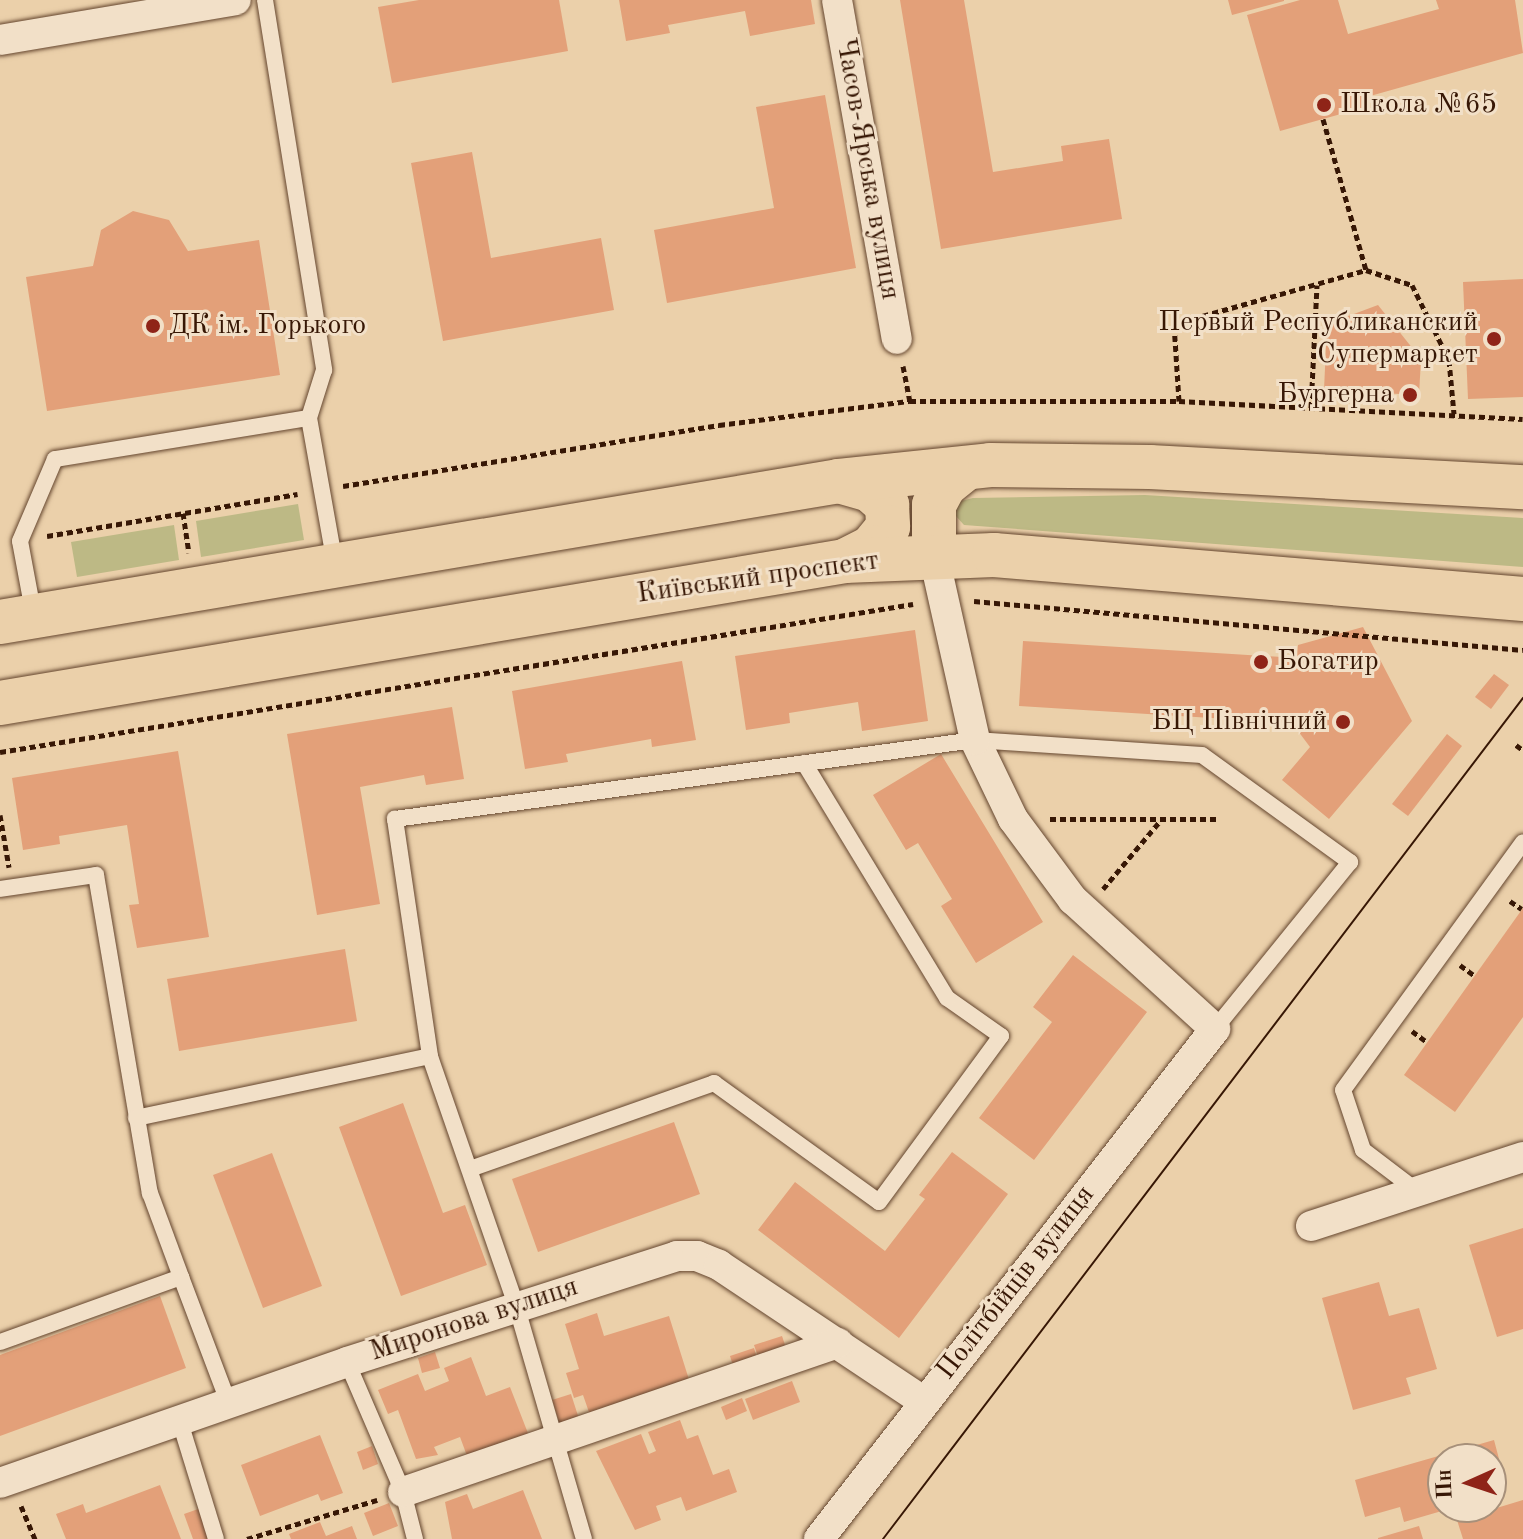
<!DOCTYPE html>
<meta charset="utf-8">
<style>
body{margin:0}
#map{position:relative;width:1523px;height:1539px;overflow:hidden;background:#ebd0aa;font-family:"Old Standard TT",serif}
div>[style]{position:absolute}
[style*='--x']{left:calc(var(--x)*1px);top:calc(var(--y)*1px);width:calc(var(--w)*1px);rotate:calc(var(--a)*1deg)}
.green>*{inset:0;background:#bdb985}
.building>*{inset:0;background:#e3a079}
.path>*{height:5px;margin-top:-2.5px;transform-origin:0;background:repeating-linear-gradient(90deg,#371705 0 6px,transparent 0 10px)}
.roads{filter:drop-shadow(0 0 2px #64452e) drop-shadow(0 0 2px #64452e)}
.service>*{height:16px;margin:-8px;padding:0 8px;transform-origin:8px;border-radius:8px;background:#f2e0c8}
.minor>*{height:30px;margin:-15px;padding:0 15px;transform-origin:15px;border-radius:15px;background:#f2e0c8}
.primary>*{height:44px;margin:-22px;padding:0 22px;transform-origin:22px;border-radius:22px;background:#ebd0aa}
.tram>*{height:2px;margin:-1px;padding:0 1px;transform-origin:1px;border-radius:1px;background:#371705}
.dots>*{width:22px;height:22px;translate:-50% -50%;box-sizing:border-box;border:4px solid #f2e0c8;border-radius:50%}
span{translate:-50% -50%;white-space:nowrap;text-align:center;line-height:1.15;-webkit-text-stroke:6px #f2e0c8;paint-order:stroke}
.poi-label{font-size:28px;color:#371705}
.left{translate:0 -50%;text-align:left}
.right{translate:-100% -50%;text-align:right}
.street-label{font-size:28px;color:#371705}
.north{position:absolute;left:1427px;top:1443px;width:80px;height:80px;box-sizing:border-box;background:#f2e0c8;border:2px solid #a7907a;border-radius:50%;rotate:267deg;font-size:22px;font-weight:700;line-height:32px;text-align:center;color:#371705}
.north::after{content:'';display:block;margin:auto;width:28px;height:36px;background:#8f2418;clip-path:polygon(50% 0,100% 100%,50% 72%,0 100%)}
</style>
<div id="map">
<div class="green">
<div style="clip-path:polygon(1145px 495px,1523px 518px,1523px 567px,964px 525px,955px 515px,957px 502px,973px 498px)"></div>
<div style="clip-path:polygon(298px 504px,304px 540px,201px 557px,196px 521px)"></div>
<div style="clip-path:polygon(174px 525px,179px 560px,77px 577px,71px 542px)"></div>
</div>
<div class="building">
<div style="clip-path:polygon(419px 0,559px 0,568px 51px,392px 83px,378px 7px)"></div>
<div style="clip-path:polygon(619px 0,811px 0,815px 24px,750px 36px,745px 11px,668px 25px,670px 33px,626px 41px)"></div>
<div style="clip-path:polygon(900px 0,964px 0,993px 172px,1063px 161px,1061px 146px,1109px 139px,1122px 219px,941px 249px)"></div>
<div style="clip-path:polygon(1228px 0,1284px 0,1284px 1px,1232px 15px)"></div>
<div style="clip-path:polygon(1300px 0,1338px 0,1348px 34px,1439px 9px,1436px 0,1515px 0,1523px 53px,1363px 98px,1366px 107px,1280px 131px,1247px 15px)"></div>
<div style="clip-path:polygon(825px 95px,856px 268px,667px 303px,654px 230px,774px 208px,756px 107px)"></div>
<div style="clip-path:polygon(472px 152px,491px 258px,601px 238px,614px 310px,443px 341px,411px 163px)"></div>
<div style="clip-path:polygon(133px 211px,169px 220px,188px 251px,259px 240px,280px 375px,47px 411px,26px 277px,93px 266px,101px 230px)"></div>
<div style="clip-path:polygon(1523px 279px,1523px 397px,1468px 399px,1463px 282px)"></div>
<div style="clip-path:polygon(1378px 305px,1421px 359px,1419px 395px,1324px 390px,1327px 324px)"></div>
<div style="clip-path:polygon(1363px 627px,1412px 721px,1329px 819px,1282px 780px,1310px 747px,1292px 723px,1019px 706px,1023px 641px,1297px 658px,1298px 645px)"></div>
<div style="clip-path:polygon(915px 630px,928px 721px,862px 731px,858px 702px,789px 713px,790px 723px,746px 730px,735px 656px)"></div>
<div style="clip-path:polygon(682px 661px,696px 740px,652px 747px,651px 739px,566px 754px,568px 762px,525px 769px,512px 691px)"></div>
<div style="clip-path:polygon(1494px 674px,1509px 685px,1491px 709px,1475px 697px)"></div>
<div style="clip-path:polygon(452px 707px,464px 779px,426px 785px,424px 775px,360px 787px,380px 904px,317px 915px,287px 734px)"></div>
<div style="clip-path:polygon(1447px 734px,1462px 746px,1408px 816px,1392px 804px)"></div>
<div style="clip-path:polygon(178px 751px,209px 937px,137px 948px,129px 905px,139px 904px,127px 825px,59px 836px,60px 844px,23px 850px,12px 778px)"></div>
<div style="clip-path:polygon(941px 754px,1043px 922px,976px 963px,941px 906px,952px 899px,918px 843px,906px 850px,873px 795px)"></div>
<div style="clip-path:polygon(1523px 908px,1523px 1017px,1455px 1112px,1404px 1075px)"></div>
<div style="clip-path:polygon(345px 949px,357px 1021px,179px 1051px,167px 979px)"></div>
<div style="clip-path:polygon(1073px 955px,1147px 1012px,1034px 1160px,979px 1118px,1052px 1022px,1033px 1007px)"></div>
<div style="clip-path:polygon(403px 1103px,443px 1213px,465px 1205px,487px 1265px,401px 1296px,339px 1127px)"></div>
<div style="clip-path:polygon(674px 1122px,700px 1194px,538px 1252px,512px 1179px)"></div>
<div style="clip-path:polygon(952px 1152px,1008px 1194px,899px 1338px,758px 1230px,795px 1182px,885px 1251px,925px 1199px,919px 1195px)"></div>
<div style="clip-path:polygon(272px 1153px,322px 1286px,263px 1308px,213px 1175px)"></div>
<div style="clip-path:polygon(1523px 1228px,1523px 1329px,1497px 1337px,1469px 1245px)"></div>
<div style="clip-path:polygon(1379px 1282px,1389px 1316px,1419px 1308px,1437px 1369px,1406px 1378px,1411px 1394px,1353px 1410px,1322px 1298px)"></div>
<div style="clip-path:polygon(160px 1296px,186px 1368px,0 1436px,0 1355px)"></div>
<div style="clip-path:polygon(597px 1313px,604px 1336px,669px 1316px,691px 1386px,591px 1418px,583px 1395px,574px 1398px,566px 1373px,579px 1369px,565px 1324px)"></div>
<div style="clip-path:polygon(782px 1336px,788px 1354px,760px 1363px,754px 1345px)"></div>
<div style="clip-path:polygon(754px 1348px,759px 1364px,735px 1372px,730px 1356px)"></div>
<div style="clip-path:polygon(435px 1352px,440px 1368px,422px 1373px,418px 1358px)"></div>
<div style="clip-path:polygon(471px 1357px,486px 1396px,510px 1387px,531px 1441px,470px 1464px,460px 1437px,434px 1447px,438px 1455px,416px 1459px,398px 1410px,388px 1414px,378px 1390px,418px 1374px,425px 1391px,449px 1381px,444px 1368px)"></div>
<div style="clip-path:polygon(792px 1381px,800px 1402px,753px 1420px,745px 1399px)"></div>
<div style="clip-path:polygon(571px 1394px,580px 1422px,561px 1428px,552px 1400px)"></div>
<div style="clip-path:polygon(742px 1398px,747px 1411px,726px 1420px,721px 1407px)"></div>
<div style="clip-path:polygon(680px 1420px,687px 1439px,698px 1435px,713px 1475px,729px 1469px,737px 1492px,686px 1511px,681px 1497px,656px 1506px,661px 1520px,635px 1530px,596px 1451px,641px 1434px,649px 1454px,656px 1451px,648px 1432px)"></div>
<div style="clip-path:polygon(320px 1435px,343px 1493px,321px 1501px,318px 1494px,260px 1516px,241px 1465px)"></div>
<div style="clip-path:polygon(1494px 1440px,1503px 1474px,1491px 1477px,1491px 1459px,1443px 1459px,1443px 1507px,1452px 1508px,1404px 1522px,1400px 1507px,1365px 1517px,1355px 1480px)"></div>
<div style="clip-path:polygon(372px 1446px,378px 1464px,363px 1470px,357px 1452px)"></div>
<div style="clip-path:polygon(160px 1485px,181px 1539px,66px 1539px,56px 1514px,83px 1504px,86px 1513px)"></div>
<div style="clip-path:polygon(523px 1490px,542px 1539px,452px 1539px,445px 1502px,467px 1494px,473px 1509px)"></div>
<div style="clip-path:polygon(1523px 1500px,1523px 1539px,1463px 1539px,1457px 1520px)"></div>
<div style="clip-path:polygon(389px 1503px,398px 1526px,373px 1536px,364px 1513px)"></div>
<div style="clip-path:polygon(201px 1508px,213px 1539px,193px 1539px,184px 1514px)"></div>
<div style="clip-path:polygon(320px 1522px,326px 1536px,352px 1526px,357px 1539px,291px 1539px,289px 1534px)"></div>
<div style="clip-path:polygon(1419px 1526px,1423px 1539px,1378px 1539px,1378px 1538px)"></div>
</div>
<div class="path">
<div style="--x:1323;--y:119;--w:157;--a:74.1"></div>
<div style="--x:903;--y:366;--w:36;--a:79"></div>
<div style="--x:1179;--y:401;--w:77;--a:-93.7"></div>
<div style="--x:1174;--y:324;--w:199;--a:-15.7"></div>
<div style="--x:1366;--y:270;--w:48;--a:18.1"></div>
<div style="--x:1412;--y:285;--w:84;--a:63.7"></div>
<div style="--x:1449;--y:360;--w:54;--a:84.7"></div>
<div style="--x:1311;--y:408;--w:123;--a:-87.2"></div>
<div style="--x:343;--y:486;--w:381;--a:-9.2"></div>
<div style="--x:719;--y:425;--w:193;--a:-7.2"></div>
<div style="--x:910;--y:401;--w:269;--a:0"></div>
<div style="--x:1179;--y:401;--w:344;--a:3"></div>
<div style="--x:183;--y:513;--w:40;--a:81.5"></div>
<div style="--x:47;--y:536;--w:254;--a:-9.5"></div>
<div style="--x:974;--y:601;--w:551;--a:5.1"></div>
<div style="--x:1516;--y:745;--w:9;--a:36"></div>
<div style="--x:0;--y:752;--w:925;--a:-9.21"></div>
<div style="--x:0;--y:815;--w:53;--a:80.2"></div>
<div style="--x:1050;--y:819;--w:167;--a:0"></div>
<div style="--x:1103;--y:889;--w:90;--a:-50"></div>
<div style="--x:1510;--y:901;--w:14;--a:34"></div>
<div style="--x:1460;--y:965;--w:19;--a:36"></div>
<div style="--x:1412;--y:1031;--w:19;--a:36"></div>
<div style="--x:21;--y:1506;--w:36;--a:67"></div>
<div style="--x:247;--y:1539;--w:136;--a:-16.7"></div>
</div>
<div class="roads">
<div class="service">
<div style="--x:265;--y:0;--w:375;--a:80.9"></div>
<div style="--x:324;--y:370;--w:50;--a:107.4"></div>
<div style="--x:309;--y:418;--w:148;--a:79.9"></div>
<div style="--x:34;--y:616;--w:76;--a:-100.6"></div>
<div style="--x:20;--y:541;--w:89;--a:-66.9"></div>
<div style="--x:55;--y:459;--w:257;--a:-9.2"></div>
<div style="--x:0;--y:889;--w:97;--a:-8.3"></div>
<div style="--x:96;--y:875;--w:323;--a:80.4"></div>
<div style="--x:150;--y:1193;--w:90;--a:69.7"></div>
<div style="--x:181;--y:1277;--w:192;--a:160.2"></div>
<div style="--x:136;--y:1118;--w:300;--a:-11.9"></div>
<div style="--x:470;--y:1169;--w:259;--a:-19.4"></div>
<div style="--x:714;--y:1083;--w:203;--a:35.8"></div>
<div style="--x:879;--y:1202;--w:206;--a:-53.7"></div>
<div style="--x:1001;--y:1036;--w:66;--a:-144.9"></div>
<div style="--x:947;--y:998;--w:275;--a:-121.3"></div>
<div style="--x:1417;--y:1191;--w:68;--a:-142.8"></div>
<div style="--x:1363;--y:1150;--w:63;--a:-108.4"></div>
<div style="--x:1343;--y:1090;--w:306;--a:-54"></div>
<div style="--x:181;--y:1277;--w:136;--a:69.3"></div>
<div style="--x:347;--y:1362;--w:142;--a:66.7"></div>
<div style="--x:403;--y:1492;--w:49;--a:75.7"></div>
<div style="--x:180;--y:1422;--w:122;--a:72.9"></div>
<div style="--x:584;--y:1539;--w:244;--a:-106.2"></div>
<div style="--x:516;--y:1305;--w:263;--a:-109.1"></div>
<div style="--x:430;--y:1056;--w:240;--a:-98.4"></div>
<div style="--x:395;--y:819;--w:585;--a:-7.76"></div>
<div style="--x:975;--y:740;--w:227;--a:3.8"></div>
<div style="--x:1202;--y:755;--w:183;--a:35.9"></div>
<div style="--x:1350;--y:862;--w:215;--a:129"></div>
</div>
<div class="minor">
<div style="--x:837;--y:0;--w:344;--a:80"></div>
<div style="--x:0;--y:40;--w:239;--a:-9.6"></div>
<div style="--x:1311;--y:1226;--w:223;--a:-18"></div>
<div style="--x:0;--y:1483;--w:367;--a:-19.2"></div>
<div style="--x:347;--y:1362;--w:347;--a:-17.8"></div>
<div style="--x:677;--y:1256;--w:20;--a:0"></div>
<div style="--x:697;--y:1256;--w:24;--a:22"></div>
<div style="--x:719;--y:1265;--w:245;--a:33.7"></div>
<div style="--x:403;--y:1492;--w:460;--a:-18.9"></div>
<div style="--x:819;--y:1539;--w:646;--a:-52.17"></div>
<div style="--x:1215;--y:1029;--w:192;--a:-137.7"></div>
<div style="--x:1073;--y:900;--w:101;--a:-126.5"></div>
<div style="--x:1013;--y:819;--w:88;--a:-115.7"></div>
<div style="--x:975;--y:740;--w:189;--a:-102.6"></div>
</div>
<div class="primary">
<div style="--x:839;--y:481;--w:32;--a:16"></div>
<div style="--x:870;--y:490;--w:23;--a:41"></div>
<div style="--x:887;--y:505;--w:22;--a:87"></div>
<div style="--x:888;--y:527;--w:26;--a:129"></div>
<div style="--x:872;--y:547;--w:30;--a:153"></div>
<div style="--x:934;--y:556;--w:51;--a:-90"></div>
<div style="--x:934;--y:505;--w:21;--a:-62"></div>
<div style="--x:944;--y:486;--w:28;--a:-39"></div>
<div style="--x:0;--y:622;--w:851;--a:-9.54"></div>
<div style="--x:839;--y:481;--w:152;--a:-6"></div>
<div style="--x:990;--y:465;--w:160;--a:0.7"></div>
<div style="--x:1150;--y:467;--w:374;--a:3.1"></div>
<div style="--x:0;--y:703;--w:857;--a:-9.54"></div>
<div style="--x:845;--y:561;--w:149;--a:-2.3"></div>
<div style="--x:994;--y:555;--w:531;--a:4.75"></div>
</div>
</div>
<div class="tram">
<div style="--x:883;--y:1539;--w:1057;--a:-52.73"></div>
</div>
<div class="dots">
<div style="left:1324px;top:105px;background:#8f2418"></div>
<div style="left:153px;top:326px;background:#8f2418"></div>
<div style="left:1494px;top:339px;background:#8f2418"></div>
<div style="left:1410px;top:395px;background:#8f2418"></div>
<div style="left:1261px;top:662px;background:#8f2418"></div>
<div style="left:1343px;top:722px;background:#8f2418"></div>
</div>
<div class="poi-label">
<span class="left" style="left:1340px;top:105px">Школа №65</span>
<span class="right" style="left:1478px;top:339px">Первый Республиканский<br>Супермаркет</span>
<span class="left" style="left:169px;top:326px">ДК ім. Горького</span>
<span class="right" style="left:1394px;top:395px">Бургерна</span>
<span class="left" style="left:1277px;top:662px">Богатир</span>
<span class="right" style="left:1327px;top:722px">БЦ Північний</span>
</div>
<div class="street-label">
<span style="left:867px;top:169px;rotate:80deg">Часов-Ярська вулиця</span>
<span style="left:758px;top:578px;rotate:-8deg">Київський проспект</span>
<span style="left:1016px;top:1283px;rotate:-52deg">Політбійців вулиця</span>
<span style="left:474px;top:1320px;rotate:-18deg">Миронова вулиця</span>
</div>
<div class="north">Пн</div>
</div>
